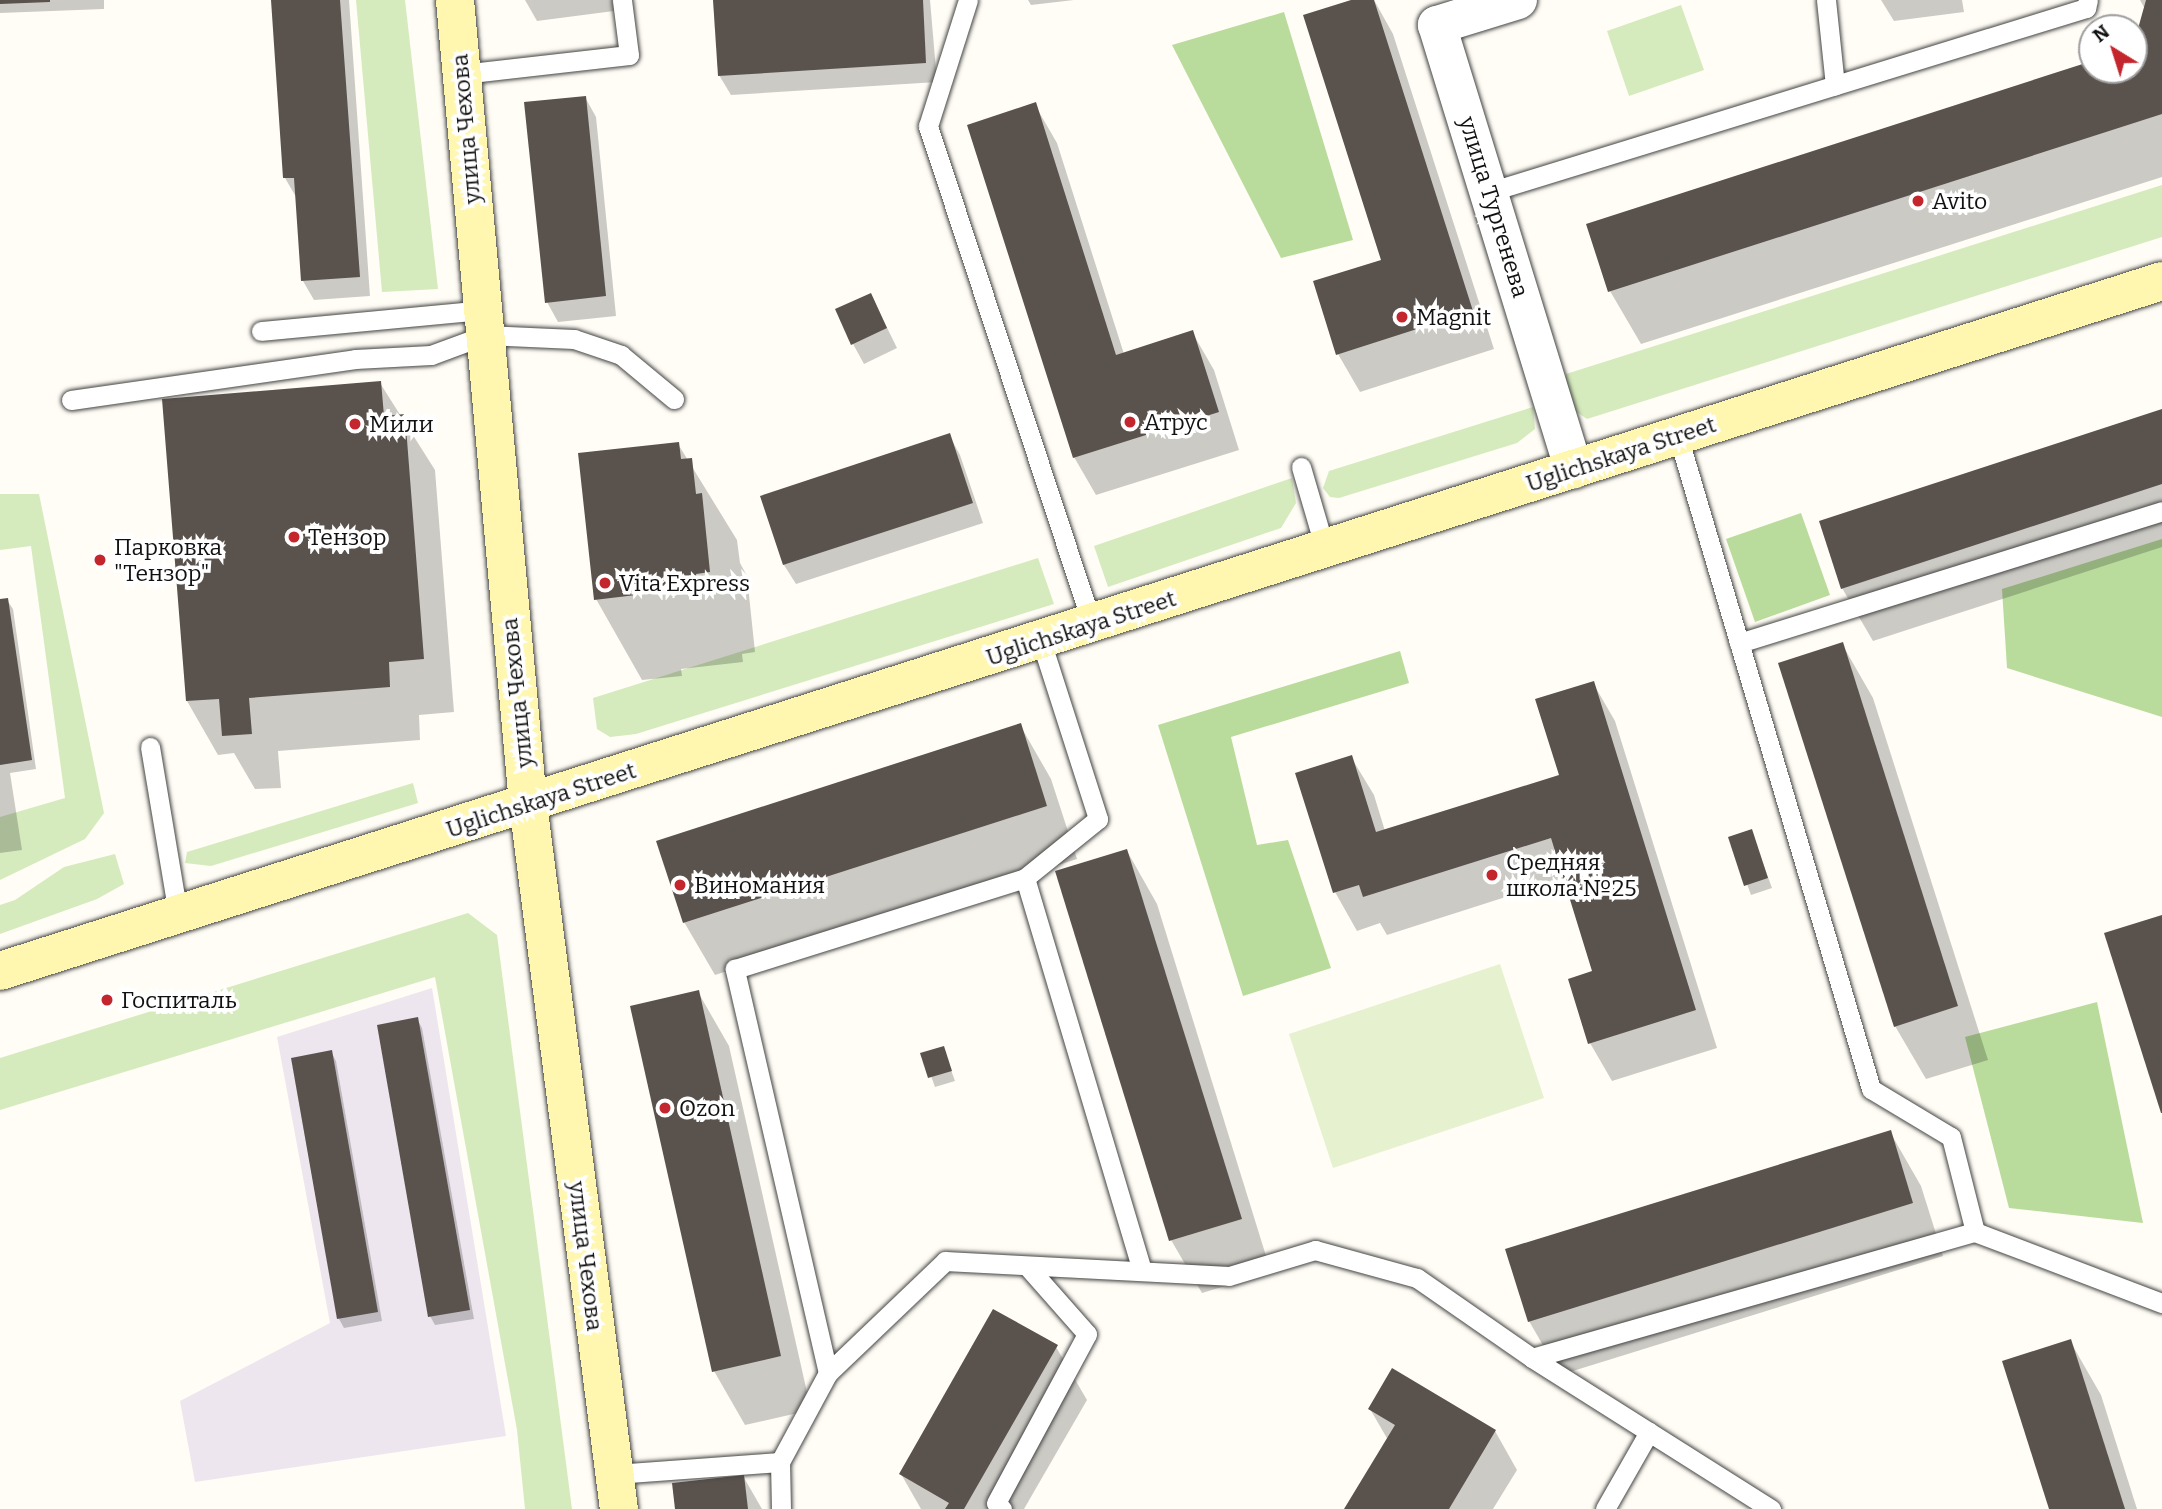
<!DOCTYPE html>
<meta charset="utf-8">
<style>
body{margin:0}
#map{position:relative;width:2162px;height:1509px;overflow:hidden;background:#fffdf5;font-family:Bitter,serif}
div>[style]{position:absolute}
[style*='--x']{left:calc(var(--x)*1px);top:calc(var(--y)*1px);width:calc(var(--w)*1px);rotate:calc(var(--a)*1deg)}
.industrial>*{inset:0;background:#eee6ef}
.green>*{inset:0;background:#d5ebbd}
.forest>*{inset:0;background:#b9dc9c}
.pitch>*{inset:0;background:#e6f2cf}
.shadow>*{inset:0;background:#0003}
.building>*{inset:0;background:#5a524d}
.roads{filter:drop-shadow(0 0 2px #444) drop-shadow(0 0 2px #444)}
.lane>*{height:19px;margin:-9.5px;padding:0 9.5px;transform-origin:9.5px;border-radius:9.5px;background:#fff}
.street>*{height:38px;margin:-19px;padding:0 19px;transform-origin:19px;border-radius:19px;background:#fff}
.secondary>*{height:38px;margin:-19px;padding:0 19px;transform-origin:19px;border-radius:19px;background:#fff6b0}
.dots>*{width:19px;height:19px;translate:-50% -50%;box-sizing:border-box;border:4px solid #fff;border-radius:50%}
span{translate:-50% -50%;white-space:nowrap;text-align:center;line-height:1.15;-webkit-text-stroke:7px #fff;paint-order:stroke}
.street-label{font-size:23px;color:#111}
.poi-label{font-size:23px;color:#111}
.left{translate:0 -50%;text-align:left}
.north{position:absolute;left:2078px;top:14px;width:70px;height:70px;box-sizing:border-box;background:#fff;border:2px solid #a0a0a0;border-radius:50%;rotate:322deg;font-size:19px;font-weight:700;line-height:28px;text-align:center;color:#111}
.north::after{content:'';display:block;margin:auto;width:24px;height:32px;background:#c4262e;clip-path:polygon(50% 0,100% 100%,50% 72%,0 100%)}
</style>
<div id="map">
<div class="industrial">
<div style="clip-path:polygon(432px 988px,506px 1436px,195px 1482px,180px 1401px,330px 1323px,277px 1037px)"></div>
</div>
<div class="green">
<div style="clip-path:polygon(356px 0,405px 0,438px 289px,382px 292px)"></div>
<div style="clip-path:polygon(1681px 5px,1704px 70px,1629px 96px,1607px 31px)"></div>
<div style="clip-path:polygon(2162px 185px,2162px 237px,1587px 419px,1575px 411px,1564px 390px,1566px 374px)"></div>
<div style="clip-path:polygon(1533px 407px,1535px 429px,1517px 443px,1339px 498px,1330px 497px,1323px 488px,1329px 471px)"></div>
<div style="clip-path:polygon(1292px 478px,1296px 503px,1281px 528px,1108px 587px,1094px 546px)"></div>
<div style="clip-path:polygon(0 494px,39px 494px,104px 813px,85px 839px,0 880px,0 817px,65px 798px,31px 546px,0 550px)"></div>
<div style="clip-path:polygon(1038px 558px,1054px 604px,636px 734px,610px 737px,597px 729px,593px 698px)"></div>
<div style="clip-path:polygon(413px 783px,418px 803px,211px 866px,185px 863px,187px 852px)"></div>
<div style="clip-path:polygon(115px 854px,124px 884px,97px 899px,0 934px,0 905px,15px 900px,64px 867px)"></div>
<div style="clip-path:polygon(468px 913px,497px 935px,572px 1509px,525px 1509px,517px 1430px,435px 977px,0 1110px,0 1058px)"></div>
</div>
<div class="forest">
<div style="clip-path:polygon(1284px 12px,1353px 240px,1281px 258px,1172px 45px)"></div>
<div style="clip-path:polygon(1801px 513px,1830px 595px,1755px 622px,1726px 539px)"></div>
<div style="clip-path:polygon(2162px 539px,2162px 717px,2007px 668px,2002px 589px)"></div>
<div style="clip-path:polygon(1400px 651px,1409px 683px,1231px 737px,1257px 845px,1288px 840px,1331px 968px,1243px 996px,1158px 725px)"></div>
<div style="clip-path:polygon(2097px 1002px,2143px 1223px,2009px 1208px,1965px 1037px)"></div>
</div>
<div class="pitch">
<div style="clip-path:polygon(1500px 964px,1544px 1098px,1333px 1168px,1289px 1034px)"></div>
</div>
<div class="shadow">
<div style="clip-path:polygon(0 0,104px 0,104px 9px,0 13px)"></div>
<div style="clip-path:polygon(273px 0,349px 0,370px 296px,314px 300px,303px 281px,296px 197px,285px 178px)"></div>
<div style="clip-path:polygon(612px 0,614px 11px,537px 21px,525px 0)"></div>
<div style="clip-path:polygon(715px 0,930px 0,937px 82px,731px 95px,719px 75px)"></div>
<div style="clip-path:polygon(1028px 0,1074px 0,1031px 5px)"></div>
<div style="clip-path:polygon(1357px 0,1374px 0,1393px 34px,1494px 349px,1360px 392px,1338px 354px,1383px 261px)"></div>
<div style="clip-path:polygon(1881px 0,1962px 0,1964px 12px,1894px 21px)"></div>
<div style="clip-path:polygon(2140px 0,2162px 0,2162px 177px,1641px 344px,1610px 291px,2092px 63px,2092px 70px,2134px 70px,2134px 49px,2145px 9px)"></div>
<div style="clip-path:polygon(585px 97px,596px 117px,616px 316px,558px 322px,547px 302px)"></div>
<div style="clip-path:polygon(1035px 105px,1057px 143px,1124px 354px,1192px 332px,1214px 370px,1239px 450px,1096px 495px,1074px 457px)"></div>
<div style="clip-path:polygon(871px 295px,897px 348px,864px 364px,853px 344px)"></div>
<div style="clip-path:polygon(380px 383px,435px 470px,454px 712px,419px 715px,420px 740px,278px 751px,281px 788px,255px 789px,234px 753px,218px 755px,187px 701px,164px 401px)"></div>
<div style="clip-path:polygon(2162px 411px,2162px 547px,1873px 641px,1842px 588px)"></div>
<div style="clip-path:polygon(949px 435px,960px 455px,983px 523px,796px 584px,784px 565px,762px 497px)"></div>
<div style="clip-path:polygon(678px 444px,737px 540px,740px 563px,747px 576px,755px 652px,742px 654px,743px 662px,681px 669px,682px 676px,642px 680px,596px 599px)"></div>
<div style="clip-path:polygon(7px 600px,13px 609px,36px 769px,10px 773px,22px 850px,0 853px,0 601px)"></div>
<div style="clip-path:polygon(1842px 644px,1873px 698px,1988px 1060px,1926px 1079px,1895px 1026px)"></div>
<div style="clip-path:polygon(1593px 683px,1615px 721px,1717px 1048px,1612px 1081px,1590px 1043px,1594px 972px,1565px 878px,1387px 935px,1380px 923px,1357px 931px,1335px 892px,1351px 757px,1374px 795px,1385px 831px,1561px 776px)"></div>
<div style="clip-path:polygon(1020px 725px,1051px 779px,1077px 859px,715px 975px,684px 922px)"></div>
<div style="clip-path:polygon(1751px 831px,1772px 888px,1751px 895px,1730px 838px)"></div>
<div style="clip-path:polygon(1127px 851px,1157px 904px,1271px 1272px,1202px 1293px,1171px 1240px)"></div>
<div style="clip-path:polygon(698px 992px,729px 1046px,811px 1410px,745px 1425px,714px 1371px)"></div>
<div style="clip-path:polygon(417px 1019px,422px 1028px,474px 1319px,435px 1325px,430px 1316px)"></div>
<div style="clip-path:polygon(943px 1048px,955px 1081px,935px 1087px,923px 1054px)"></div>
<div style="clip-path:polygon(331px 1052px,336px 1061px,382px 1321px,344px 1328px,339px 1319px,293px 1059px)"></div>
<div style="clip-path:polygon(1890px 1132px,1921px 1186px,1943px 1256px,1560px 1375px,1529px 1321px)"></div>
<div style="clip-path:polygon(2070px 1341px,2101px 1395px,2137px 1509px,2051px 1509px)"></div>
<div style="clip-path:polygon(1056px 1347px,1087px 1400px,1024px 1509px,921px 1509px,901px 1474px)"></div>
<div style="clip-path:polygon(1370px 1409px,1495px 1431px,1517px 1470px,1493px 1509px,1346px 1509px,1388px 1440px)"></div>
<div style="clip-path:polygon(743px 1476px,762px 1509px,677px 1509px)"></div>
</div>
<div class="building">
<div style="clip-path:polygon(0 0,50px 0,50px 2px,0 4px)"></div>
<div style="clip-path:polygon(271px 0,340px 0,360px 277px,301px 281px,294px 178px,283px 178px)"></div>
<div style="clip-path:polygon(713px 0,923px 0,926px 63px,718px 76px)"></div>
<div style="clip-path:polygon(1351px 0,1374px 0,1473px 311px,1336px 355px,1313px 281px,1381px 260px,1303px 15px)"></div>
<div style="clip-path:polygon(2146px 0,2162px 0,2162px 114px,1608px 292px,1586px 224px,2092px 61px,2092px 70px,2134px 70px,2134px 43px)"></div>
<div style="clip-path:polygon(586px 96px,606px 296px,545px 303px,524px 102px)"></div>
<div style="clip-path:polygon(1036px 102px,1116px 355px,1193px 330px,1219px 412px,1073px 458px,967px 125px)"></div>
<div style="clip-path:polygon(871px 293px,887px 328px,851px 345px,835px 309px)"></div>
<div style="clip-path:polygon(381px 381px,384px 416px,405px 414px,424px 659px,389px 662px,390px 687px,249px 698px,252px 734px,222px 736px,219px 699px,186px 701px,162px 399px)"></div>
<div style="clip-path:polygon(2162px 409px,2162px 484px,1841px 589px,1819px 521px)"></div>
<div style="clip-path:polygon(950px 433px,973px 503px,783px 565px,760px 496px)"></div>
<div style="clip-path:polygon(679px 442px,681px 459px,692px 458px,696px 494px,702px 493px,710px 572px,696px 574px,697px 582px,636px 589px,636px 595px,594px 600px,578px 453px)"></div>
<div style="clip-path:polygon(8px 598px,32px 760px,0 765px,0 599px)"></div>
<div style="clip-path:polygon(1843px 642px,1958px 1006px,1894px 1027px,1778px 663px)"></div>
<div style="clip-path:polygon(1594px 681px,1696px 1010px,1588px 1044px,1568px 979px,1592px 971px,1551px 838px,1363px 897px,1359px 885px,1333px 893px,1295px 773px,1352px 755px,1376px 832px,1559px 775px,1535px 699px)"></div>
<div style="clip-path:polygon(1021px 723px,1047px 806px,683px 923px,656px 841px)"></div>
<div style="clip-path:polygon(1752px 829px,1768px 878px,1744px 886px,1728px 837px)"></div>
<div style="clip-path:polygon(1127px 849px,1242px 1219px,1169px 1241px,1055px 871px)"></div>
<div style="clip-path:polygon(2162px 915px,2162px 1113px,2161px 1113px,2104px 933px)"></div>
<div style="clip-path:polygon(699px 990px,781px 1356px,712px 1372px,630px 1006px)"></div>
<div style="clip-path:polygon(418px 1017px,470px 1310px,428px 1317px,377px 1025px)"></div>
<div style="clip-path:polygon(944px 1046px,952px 1071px,928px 1078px,920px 1053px)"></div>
<div style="clip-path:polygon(332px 1050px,378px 1312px,337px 1319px,291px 1058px)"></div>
<div style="clip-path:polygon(1891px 1130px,1913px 1203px,1528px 1322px,1505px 1249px)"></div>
<div style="clip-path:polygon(993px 1309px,1058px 1345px,964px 1509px,945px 1509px,949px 1503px,899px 1474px)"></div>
<div style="clip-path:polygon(2071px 1339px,2125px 1509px,2049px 1509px,2002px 1361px)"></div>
<div style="clip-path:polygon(1392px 1368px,1496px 1430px,1449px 1509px,1344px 1509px,1395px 1425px,1368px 1409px)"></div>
<div style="clip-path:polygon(744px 1475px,748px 1509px,675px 1509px,672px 1483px)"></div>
</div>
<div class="roads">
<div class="lane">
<div style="--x:968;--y:0;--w:132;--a:107.6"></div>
<div style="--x:928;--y:126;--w:524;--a:71.77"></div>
<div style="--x:1826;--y:0;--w:86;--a:84"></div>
<div style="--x:462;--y:74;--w:168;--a:-6.5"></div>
<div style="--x:629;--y:55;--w:55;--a:-97.3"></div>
<div style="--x:1489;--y:192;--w:625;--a:-17.13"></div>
<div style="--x:2086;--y:8;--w:8;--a:-76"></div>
<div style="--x:261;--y:331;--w:223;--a:-5.4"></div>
<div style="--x:71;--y:400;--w:287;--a:-8.2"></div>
<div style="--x:355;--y:359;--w:76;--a:-3"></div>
<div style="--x:431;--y:355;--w:58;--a:-20.3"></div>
<div style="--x:485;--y:335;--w:89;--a:2.6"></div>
<div style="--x:574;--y:339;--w:50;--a:18.8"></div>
<div style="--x:621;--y:355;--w:69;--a:39.7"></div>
<div style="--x:1678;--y:436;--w:681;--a:73.53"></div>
<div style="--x:1871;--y:1089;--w:93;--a:31"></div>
<div style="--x:1951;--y:1137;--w:98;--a:75.8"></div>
<div style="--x:1975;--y:1232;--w:200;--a:20.8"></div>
<div style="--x:1301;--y:467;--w:85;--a:73.7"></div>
<div style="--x:1041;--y:641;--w:187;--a:72.2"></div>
<div style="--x:1098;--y:819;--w:94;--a:141.1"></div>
<div style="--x:1025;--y:878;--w:409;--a:73.4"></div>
<div style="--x:1739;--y:643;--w:443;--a:-17.3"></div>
<div style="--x:150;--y:747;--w:170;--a:80.5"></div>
<div style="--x:1532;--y:1358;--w:461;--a:-15.9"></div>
<div style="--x:828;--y:1373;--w:415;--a:-103"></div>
<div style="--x:735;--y:969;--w:304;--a:-17.4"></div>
<div style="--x:780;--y:1462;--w:47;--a:88.8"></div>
<div style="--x:615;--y:1474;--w:165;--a:-4.2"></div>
<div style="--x:780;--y:1462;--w:101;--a:-61.7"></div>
<div style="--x:828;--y:1373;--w:162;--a:-43.7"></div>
<div style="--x:945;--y:1261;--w:284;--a:3"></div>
<div style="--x:1229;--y:1276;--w:90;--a:-16.8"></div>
<div style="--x:1315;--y:1250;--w:106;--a:15.4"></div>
<div style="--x:1417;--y:1278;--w:140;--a:34.8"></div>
<div style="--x:1532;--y:1358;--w:283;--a:32.3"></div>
<div style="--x:1002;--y:1509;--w:8;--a:-135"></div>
<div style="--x:996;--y:1503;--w:192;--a:-61.7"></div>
<div style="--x:1087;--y:1334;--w:89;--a:-131.4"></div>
<div style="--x:1605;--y:1509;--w:89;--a:-60.3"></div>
</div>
<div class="street">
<div style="--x:1518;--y:0;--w:85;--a:162.8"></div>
<div style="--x:1437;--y:25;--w:465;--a:72.9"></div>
</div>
<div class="secondary">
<div style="--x:455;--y:0;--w:807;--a:84.81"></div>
<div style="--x:528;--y:804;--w:711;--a:82.65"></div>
<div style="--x:0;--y:971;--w:2269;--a:-17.7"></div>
</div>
</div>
<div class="dots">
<div style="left:1918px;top:201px;background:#c4262e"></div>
<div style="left:1402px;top:317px;background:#c4262e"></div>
<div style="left:1130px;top:422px;background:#c4262e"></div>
<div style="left:355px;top:424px;background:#c4262e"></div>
<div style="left:294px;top:537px;background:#c4262e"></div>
<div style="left:100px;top:560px;background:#c4262e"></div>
<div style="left:605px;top:583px;background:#c4262e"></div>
<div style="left:1492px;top:875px;background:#c4262e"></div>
<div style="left:680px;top:885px;background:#c4262e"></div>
<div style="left:107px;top:1000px;background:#c4262e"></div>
<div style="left:665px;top:1108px;background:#c4262e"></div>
</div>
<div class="street-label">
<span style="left:466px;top:129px;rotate:-95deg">улица Чехова</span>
<span style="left:1494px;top:207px;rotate:73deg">улица Тургенева</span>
<span style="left:1621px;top:454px;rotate:-18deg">Uglichskaya Street</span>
<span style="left:1081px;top:628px;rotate:-18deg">Uglichskaya Street</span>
<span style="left:517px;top:693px;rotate:-96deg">улица Чехова</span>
<span style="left:541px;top:800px;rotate:-18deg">Uglichskaya Street</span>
<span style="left:586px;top:1256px;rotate:83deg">улица Чехова</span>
</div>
<div class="poi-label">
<span class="left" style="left:1932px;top:201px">Avito</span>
<span class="left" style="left:1416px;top:317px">Magnit</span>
<span class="left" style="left:1144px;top:422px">Атрус</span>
<span class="left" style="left:369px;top:424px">Мили</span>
<span class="left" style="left:308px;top:537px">Тензор</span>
<span class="left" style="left:114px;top:560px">Парковка<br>"Тензор"</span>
<span class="left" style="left:619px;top:583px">Vita Express</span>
<span class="left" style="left:1506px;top:875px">Средняя<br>школа №25</span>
<span class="left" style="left:694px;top:885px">Виномания</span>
<span class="left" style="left:121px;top:1000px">Госпиталь</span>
<span class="left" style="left:679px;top:1108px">Ozon</span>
</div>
<div class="north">N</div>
</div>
